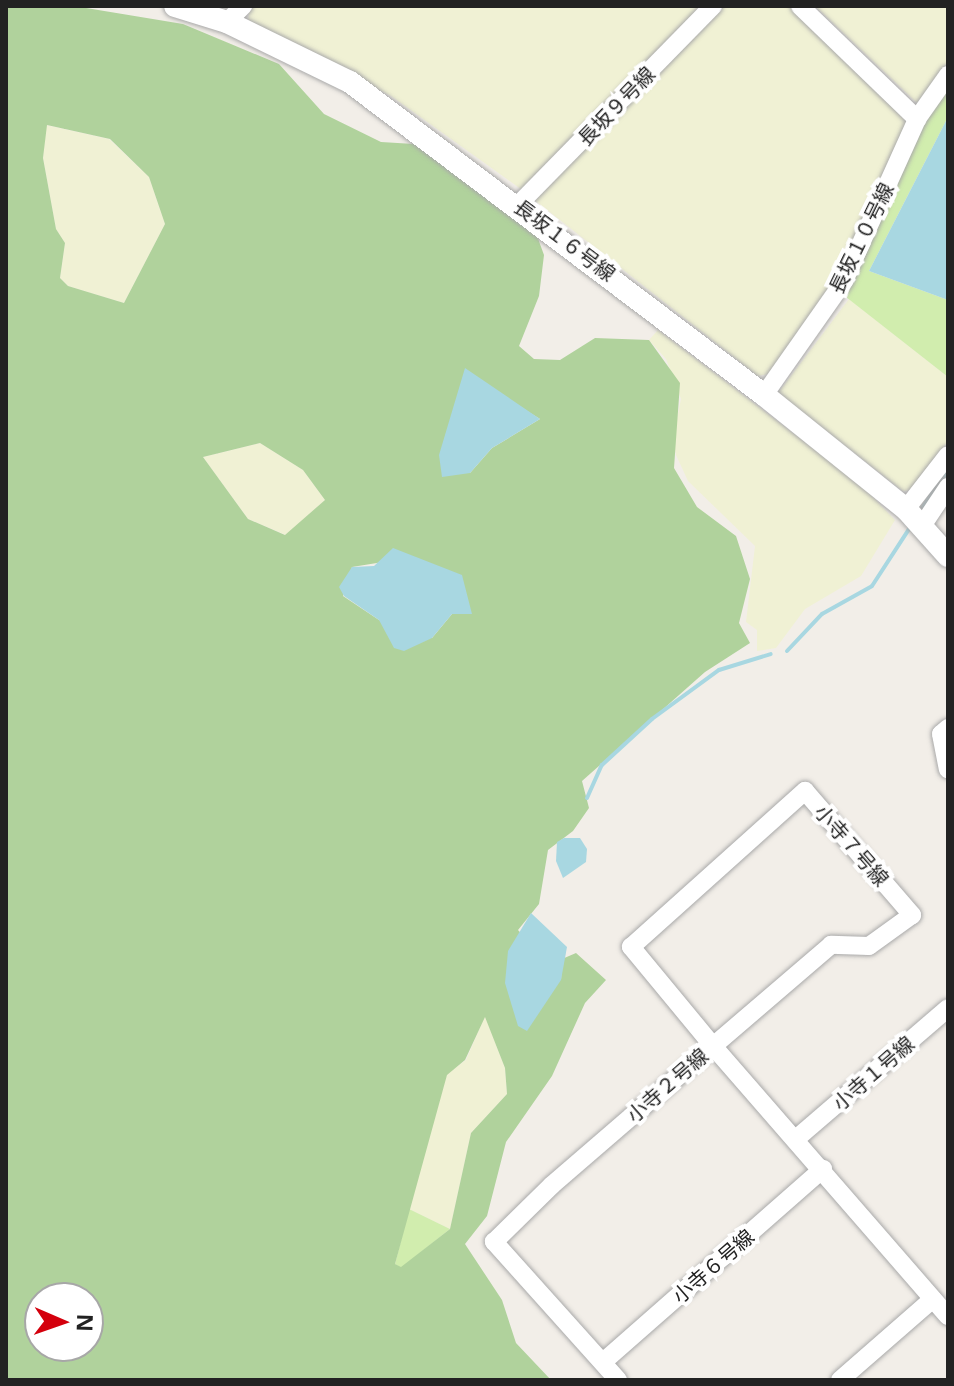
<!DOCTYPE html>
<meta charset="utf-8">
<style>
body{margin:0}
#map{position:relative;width:954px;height:1386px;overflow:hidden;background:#f2eee8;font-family:"Open Sans","Noto Sans JP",sans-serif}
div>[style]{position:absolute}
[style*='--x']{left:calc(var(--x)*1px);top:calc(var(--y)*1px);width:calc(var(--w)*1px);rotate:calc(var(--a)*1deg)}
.farmland>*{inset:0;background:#f0f1d4}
.grass>*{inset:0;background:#d1edae}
.forest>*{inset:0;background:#b0d29c}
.water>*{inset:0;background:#a8d7e1}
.stream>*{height:4px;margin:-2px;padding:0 2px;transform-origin:2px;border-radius:2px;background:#a8d7e1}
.roads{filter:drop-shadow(0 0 2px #a9a9a9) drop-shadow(0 0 2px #a9a9a9)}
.minor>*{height:18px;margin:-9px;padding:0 9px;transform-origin:9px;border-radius:9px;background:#fff}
.tertiary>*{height:22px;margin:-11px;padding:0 11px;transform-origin:11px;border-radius:11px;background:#fff}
span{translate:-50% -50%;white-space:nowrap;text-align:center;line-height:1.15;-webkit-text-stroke:8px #fff;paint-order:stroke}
.street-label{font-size:20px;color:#222}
.frame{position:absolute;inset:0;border:8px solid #222;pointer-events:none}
.north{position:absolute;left:24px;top:1282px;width:80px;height:80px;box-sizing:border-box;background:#fff;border:2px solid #a7a7a7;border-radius:50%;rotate:92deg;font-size:22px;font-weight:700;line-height:32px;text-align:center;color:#222}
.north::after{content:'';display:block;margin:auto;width:28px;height:36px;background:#d4000d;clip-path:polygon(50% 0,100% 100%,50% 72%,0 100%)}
</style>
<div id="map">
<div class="farmland">
<div style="clip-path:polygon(250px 6px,789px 6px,907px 122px,829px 292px,768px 374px,758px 376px,518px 187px,391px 96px,248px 21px)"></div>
<div style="clip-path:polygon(815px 6px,948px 6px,948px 61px,918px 104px)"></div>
<div style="clip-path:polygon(46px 125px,109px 139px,149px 177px,165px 224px,124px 303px,68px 286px,60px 278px,65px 243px,56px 229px,43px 158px)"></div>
<div style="clip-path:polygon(849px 299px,948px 377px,948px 441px,911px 490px,903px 491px,778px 393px)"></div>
<div style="clip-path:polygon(658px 330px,861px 485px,895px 520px,861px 576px,805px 609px,776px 648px,757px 651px,757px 630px,746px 622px,755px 546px,688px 481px,676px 455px,673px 438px,681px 399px,666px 359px,649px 340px)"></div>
<div style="clip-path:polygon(260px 443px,303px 470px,325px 500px,286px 535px,248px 519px,203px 457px)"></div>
<div style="clip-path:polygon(485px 1016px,505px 1068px,507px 1094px,471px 1133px,450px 1229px,409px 1209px,447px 1074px,466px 1060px)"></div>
</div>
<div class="grass">
<div style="clip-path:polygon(948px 85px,948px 117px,869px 271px,948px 300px,948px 377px,846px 297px,920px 129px)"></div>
<div style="clip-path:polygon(409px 1209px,450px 1229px,401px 1268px,395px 1264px)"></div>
</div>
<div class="forest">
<div style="clip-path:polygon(evenodd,6px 6px,74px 6px,183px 24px,279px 64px,324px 114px,381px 142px,414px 144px,536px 233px,544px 255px,539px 296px,519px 346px,534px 359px,560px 360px,595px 338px,649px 340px,680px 383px,674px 468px,697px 507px,736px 536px,750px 579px,739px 623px,750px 643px,705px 672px,582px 781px,589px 808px,573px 831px,548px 850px,539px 904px,518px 930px,561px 980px,562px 959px,576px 953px,606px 980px,585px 1003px,552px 1076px,506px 1142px,487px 1216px,465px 1244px,502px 1300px,516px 1343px,551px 1380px,6px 1380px,6px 6px,47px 125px,110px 139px,149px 177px,165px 224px,124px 303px,68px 286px,60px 278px,65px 243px,56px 229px,43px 158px,47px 125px,6px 6px,485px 385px,540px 419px,492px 448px,470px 473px,485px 385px,6px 6px,260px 443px,303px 470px,325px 500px,285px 535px,248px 519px,203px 457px,260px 443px,6px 6px,383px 562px,452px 614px,432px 638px,379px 620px,343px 596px,352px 567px,383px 562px,6px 6px,485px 1017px,505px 1068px,507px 1094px,471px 1133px,450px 1229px,401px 1267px,395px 1264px,447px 1075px,465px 1060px,485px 1017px,6px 6px,40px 1298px,88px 1298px,88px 1346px,40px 1346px,40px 1298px)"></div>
</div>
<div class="water">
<div style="clip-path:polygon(948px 117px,948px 300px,869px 271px)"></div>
<div style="clip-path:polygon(465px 368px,540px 419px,492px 448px,470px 473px,442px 477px,439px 455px)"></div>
<div style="clip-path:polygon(393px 548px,462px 575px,472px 614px,452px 614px,432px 638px,404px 651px,394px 648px,379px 620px,344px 596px,339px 587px,352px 567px,374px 566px)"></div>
<div style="clip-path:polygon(564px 838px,580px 838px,587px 849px,586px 862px,563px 878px,556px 861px,557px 842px)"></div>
<div style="clip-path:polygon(531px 913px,567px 947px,561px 980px,527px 1031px,518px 1026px,505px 983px,508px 951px)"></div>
</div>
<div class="stream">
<div style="--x:923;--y:507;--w:45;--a:-56"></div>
<div style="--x:787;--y:651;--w:51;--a:-46.6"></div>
<div style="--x:822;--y:614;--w:57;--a:-29.2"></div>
<div style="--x:872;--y:586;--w:72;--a:-57"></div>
<div style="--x:587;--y:798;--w:36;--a:-66"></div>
<div style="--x:602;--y:765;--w:68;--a:-42.6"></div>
<div style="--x:652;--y:719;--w:83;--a:-36.2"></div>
<div style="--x:719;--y:670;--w:54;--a:-17.1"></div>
</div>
<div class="roads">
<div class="minor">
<div style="--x:800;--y:6;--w:163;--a:44"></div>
<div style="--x:227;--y:22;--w:23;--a:-45"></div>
<div style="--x:518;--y:205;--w:279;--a:-45.6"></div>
<div style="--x:764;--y:395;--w:139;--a:-54.9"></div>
<div style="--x:844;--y:281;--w:178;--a:-65.7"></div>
<div style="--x:917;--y:119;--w:54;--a:-54.8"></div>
<div style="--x:906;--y:509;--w:68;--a:-52.1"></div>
<div style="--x:922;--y:526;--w:47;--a:-56.3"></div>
<div style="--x:948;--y:728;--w:9;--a:139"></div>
<div style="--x:941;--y:734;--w:36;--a:79"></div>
<div style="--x:805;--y:791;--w:164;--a:49.2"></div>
<div style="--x:912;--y:915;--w:53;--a:144.2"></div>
<div style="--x:869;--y:946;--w:38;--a:-178"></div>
<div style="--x:831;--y:945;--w:155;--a:139.4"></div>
<div style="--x:713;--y:1046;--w:129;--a:-129.6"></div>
<div style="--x:631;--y:947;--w:234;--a:-41.9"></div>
<div style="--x:797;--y:1138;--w:199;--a:-40.7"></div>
<div style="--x:603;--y:1362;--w:293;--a:-41.3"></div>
<div style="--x:618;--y:1380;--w:186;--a:-131.9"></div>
<div style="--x:494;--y:1242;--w:81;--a:-44.5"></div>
<div style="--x:552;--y:1185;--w:213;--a:-40.8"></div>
<div style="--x:713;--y:1046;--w:358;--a:49"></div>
<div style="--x:840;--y:1380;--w:123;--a:-41.1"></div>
</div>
<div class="tertiary">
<div style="--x:175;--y:6;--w:54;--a:17.1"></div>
<div style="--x:227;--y:22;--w:137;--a:26"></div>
<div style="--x:350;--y:82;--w:519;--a:37.09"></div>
<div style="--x:764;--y:395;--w:182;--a:38.8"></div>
<div style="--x:906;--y:509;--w:63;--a:48.2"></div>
</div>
</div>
<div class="street-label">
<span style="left:616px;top:106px;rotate:-46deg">長坂９号線</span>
<span style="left:861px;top:238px;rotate:-64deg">長坂１０号線</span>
<span style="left:565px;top:240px;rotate:37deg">長坂１６号線</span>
<span style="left:852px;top:845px;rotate:49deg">小寺７号線</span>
<span style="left:873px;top:1073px;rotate:-41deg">小寺１号線</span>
<span style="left:667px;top:1085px;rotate:-41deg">小寺２号線</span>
<span style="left:713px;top:1266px;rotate:-41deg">小寺６号線</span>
</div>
<div class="frame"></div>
<div class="north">N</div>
</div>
